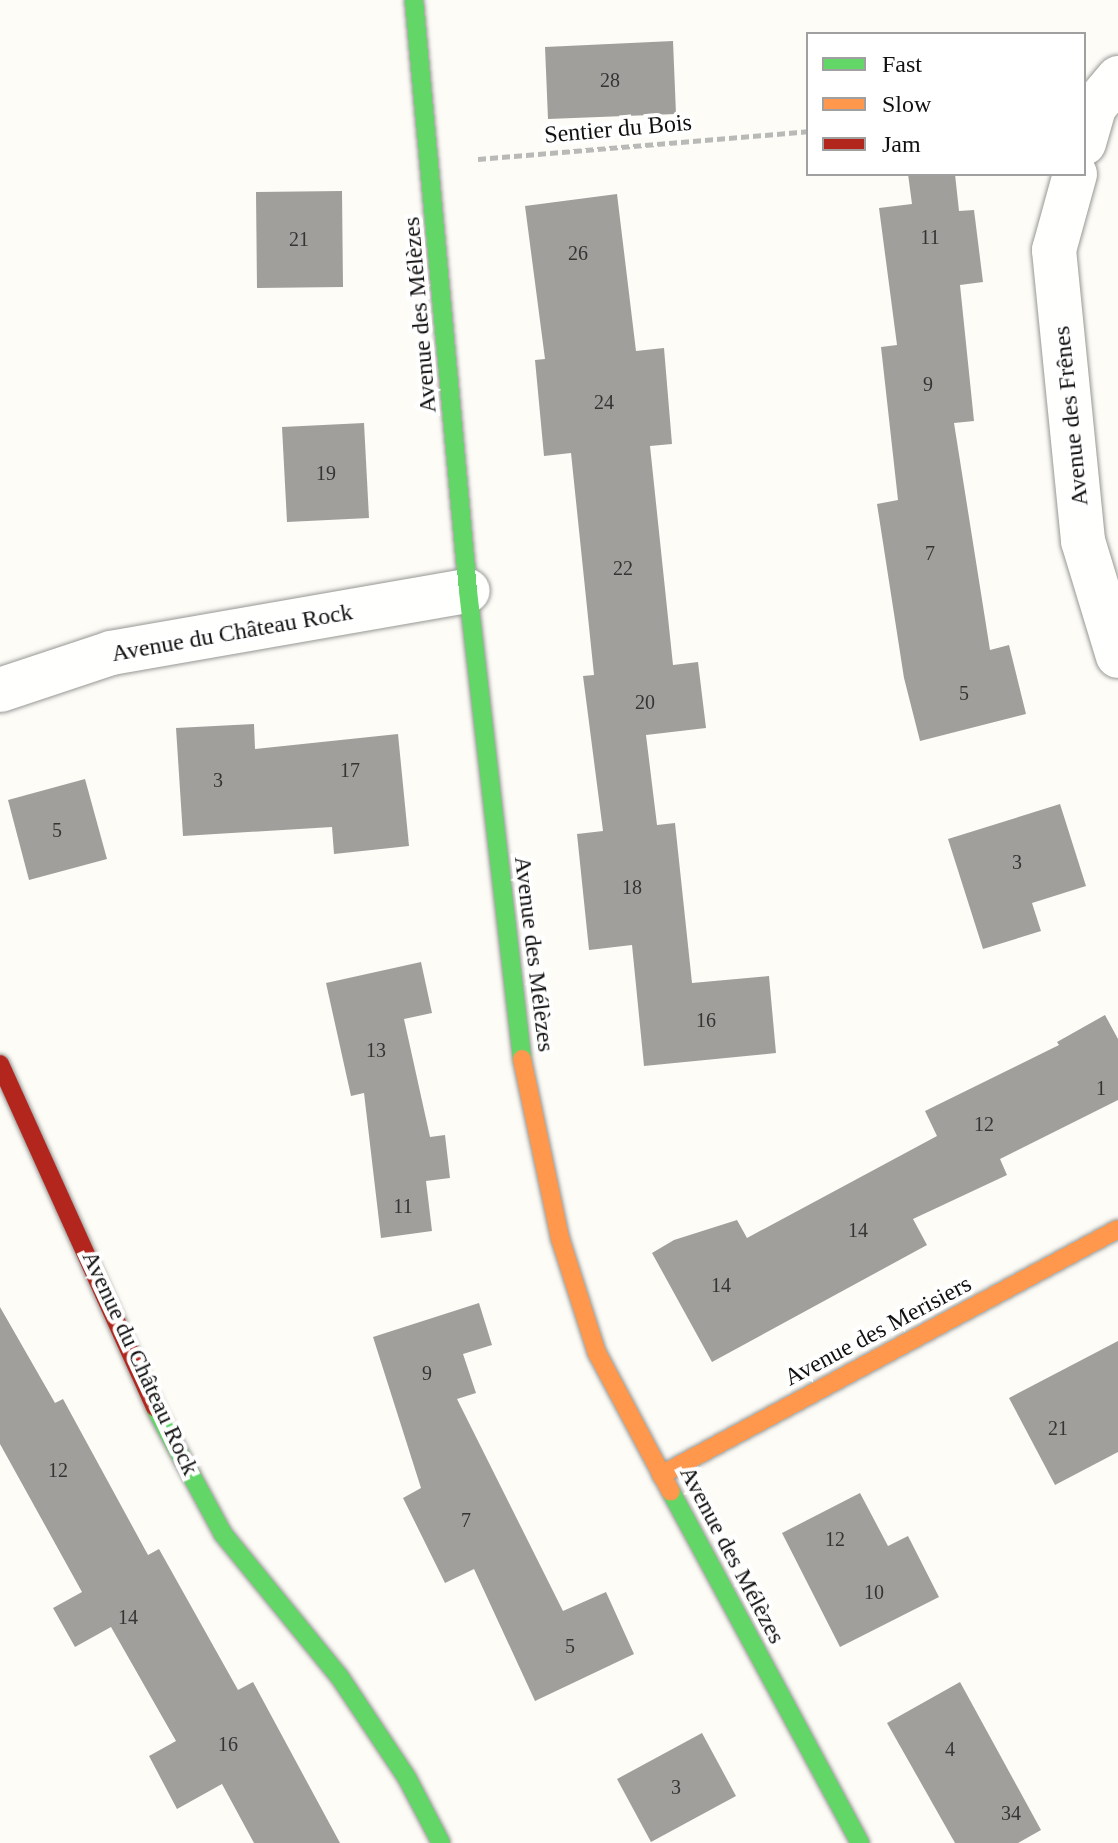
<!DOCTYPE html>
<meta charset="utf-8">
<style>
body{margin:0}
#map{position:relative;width:1118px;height:1843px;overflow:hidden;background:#fdfcf7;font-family:"Times New Roman",serif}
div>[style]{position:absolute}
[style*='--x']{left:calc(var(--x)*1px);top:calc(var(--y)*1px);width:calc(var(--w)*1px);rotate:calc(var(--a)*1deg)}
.building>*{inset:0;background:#a19f9c}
.path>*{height:5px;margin-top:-2.5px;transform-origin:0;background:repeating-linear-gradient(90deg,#b9b9b8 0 8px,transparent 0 12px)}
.roads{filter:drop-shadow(0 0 2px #979795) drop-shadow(0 0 2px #979795)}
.street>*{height:44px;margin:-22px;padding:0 22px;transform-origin:22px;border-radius:22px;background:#fffffe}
.fast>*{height:18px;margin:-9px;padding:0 9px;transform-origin:9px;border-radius:9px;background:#63d668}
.slow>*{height:18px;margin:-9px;padding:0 9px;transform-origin:9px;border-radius:9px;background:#ff974d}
.jam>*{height:18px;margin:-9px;padding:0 9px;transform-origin:9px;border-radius:9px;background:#b3261e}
span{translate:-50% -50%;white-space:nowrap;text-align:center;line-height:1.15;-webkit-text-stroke:8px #fff;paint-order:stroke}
.number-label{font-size:20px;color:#353434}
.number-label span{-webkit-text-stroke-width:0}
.street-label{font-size:24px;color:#111}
.legend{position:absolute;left:806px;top:32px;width:280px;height:144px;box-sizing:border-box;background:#fff;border:2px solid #a0a0a0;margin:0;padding:10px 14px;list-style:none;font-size:24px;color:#111}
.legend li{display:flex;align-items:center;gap:16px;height:40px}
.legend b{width:40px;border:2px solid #a0a0a0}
</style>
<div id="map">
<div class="building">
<div style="clip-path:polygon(673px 41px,676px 114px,548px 119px,545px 47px)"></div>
<div style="clip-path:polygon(908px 174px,955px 174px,959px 211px,974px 210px,983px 282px,960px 285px,974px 421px,954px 423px,990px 650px,1009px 645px,1026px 714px,920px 741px,904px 678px,877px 504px,898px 500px,881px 347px,897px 345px,879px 208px,912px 204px)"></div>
<div style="clip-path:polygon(342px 191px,343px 287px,257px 288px,256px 192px)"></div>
<div style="clip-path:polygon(617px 194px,636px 351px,664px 348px,672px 444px,650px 446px,673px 665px,698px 662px,706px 728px,646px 735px,657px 825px,675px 823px,692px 983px,769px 976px,776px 1053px,644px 1066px,632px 945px,589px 950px,577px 834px,603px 831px,583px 676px,594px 675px,571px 453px,544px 456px,535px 360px,545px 359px,525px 206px)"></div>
<div style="clip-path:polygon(364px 423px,369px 518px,287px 522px,282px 427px)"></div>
<div style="clip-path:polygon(254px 724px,255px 749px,398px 734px,409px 846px,334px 854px,332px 827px,183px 836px,176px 728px)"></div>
<div style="clip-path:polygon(85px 779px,107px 859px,29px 880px,8px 800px)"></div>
<div style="clip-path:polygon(1060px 804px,1086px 886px,1032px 903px,1041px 931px,983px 949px,948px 839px)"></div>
<div style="clip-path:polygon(421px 962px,432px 1013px,404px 1019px,430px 1137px,445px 1135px,450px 1178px,426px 1181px,432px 1231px,381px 1238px,364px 1093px,351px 1096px,326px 983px)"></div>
<div style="clip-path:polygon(1105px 1015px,1118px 1039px,1118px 1100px,1000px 1159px,1007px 1175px,913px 1219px,927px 1245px,712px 1362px,652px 1253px,674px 1240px,737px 1220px,747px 1238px,937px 1136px,925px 1111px,1059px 1045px,1057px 1042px)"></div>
<div style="clip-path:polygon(479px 1303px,492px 1345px,463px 1354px,476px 1393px,457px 1399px,563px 1611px,606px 1592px,634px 1654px,535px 1701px,474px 1569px,445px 1583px,403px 1498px,421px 1488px,373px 1337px)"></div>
<div style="clip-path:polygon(0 1307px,55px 1403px,63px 1399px,148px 1555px,159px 1549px,238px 1690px,253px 1682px,340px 1843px,254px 1843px,222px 1784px,177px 1809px,149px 1756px,176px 1741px,111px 1627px,75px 1647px,53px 1608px,82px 1592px,0 1444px)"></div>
<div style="clip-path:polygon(1118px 1341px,1118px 1452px,1055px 1485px,1009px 1398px)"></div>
<div style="clip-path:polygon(860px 1493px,888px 1546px,908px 1536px,939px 1597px,840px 1647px,782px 1533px)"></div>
<div style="clip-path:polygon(960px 1682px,1041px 1830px,1018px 1843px,955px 1843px,887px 1723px)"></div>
<div style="clip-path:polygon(702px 1733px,736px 1796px,651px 1842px,617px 1779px)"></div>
</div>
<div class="path">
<div style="--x:478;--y:159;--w:331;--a:-4.8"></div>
</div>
<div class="roads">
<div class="street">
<div style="--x:1084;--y:143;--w:37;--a:-74"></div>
<div style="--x:1094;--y:107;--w:38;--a:-50"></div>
<div style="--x:1075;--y:174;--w:79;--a:105.4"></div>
<div style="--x:1054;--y:250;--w:292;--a:84.3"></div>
<div style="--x:1083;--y:541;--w:120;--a:73.1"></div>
<div style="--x:0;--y:690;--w:117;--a:-18.4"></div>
<div style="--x:111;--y:653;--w:362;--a:-9.9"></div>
</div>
<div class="fast">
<div style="--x:414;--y:0;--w:593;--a:84.78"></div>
<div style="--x:468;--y:591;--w:471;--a:83.4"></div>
<div style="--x:155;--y:1408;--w:143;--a:61.6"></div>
<div style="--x:223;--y:1534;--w:183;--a:50.8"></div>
<div style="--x:339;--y:1676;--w:123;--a:56.3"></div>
<div style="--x:407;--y:1778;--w:73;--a:62.4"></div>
<div style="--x:671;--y:1492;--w:399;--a:61.7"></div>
</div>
<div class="slow">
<div style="--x:522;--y:1059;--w:183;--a:78"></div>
<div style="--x:560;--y:1238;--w:121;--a:72.2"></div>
<div style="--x:597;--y:1353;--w:157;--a:62"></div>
<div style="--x:661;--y:1475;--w:519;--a:-28.29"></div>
</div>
<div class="jam">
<div style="--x:0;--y:1064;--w:377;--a:65.7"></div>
</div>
</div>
<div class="number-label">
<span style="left:610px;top:80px">28</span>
<span style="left:930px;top:237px">11</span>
<span style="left:299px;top:239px">21</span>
<span style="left:578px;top:253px">26</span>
<span style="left:928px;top:384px">9</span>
<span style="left:604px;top:402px">24</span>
<span style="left:326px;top:473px">19</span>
<span style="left:930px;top:553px">7</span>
<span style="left:623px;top:568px">22</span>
<span style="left:964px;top:693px">5</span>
<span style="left:645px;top:702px">20</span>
<span style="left:350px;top:770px">17</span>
<span style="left:218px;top:780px">3</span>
<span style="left:57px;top:830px">5</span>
<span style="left:1017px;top:862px">3</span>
<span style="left:632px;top:887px">18</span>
<span style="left:706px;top:1020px">16</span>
<span style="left:376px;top:1050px">13</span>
<span style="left:1101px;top:1088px">1</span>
<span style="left:984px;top:1124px">12</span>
<span style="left:403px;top:1206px">11</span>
<span style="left:858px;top:1230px">14</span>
<span style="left:721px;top:1285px">14</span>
<span style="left:427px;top:1373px">9</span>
<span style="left:1058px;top:1428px">21</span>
<span style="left:58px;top:1470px">12</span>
<span style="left:466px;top:1520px">7</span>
<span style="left:835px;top:1539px">12</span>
<span style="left:874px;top:1592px">10</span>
<span style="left:128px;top:1617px">14</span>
<span style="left:570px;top:1646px">5</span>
<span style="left:228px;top:1744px">16</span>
<span style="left:950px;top:1749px">4</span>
<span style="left:676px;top:1787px">3</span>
<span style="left:1011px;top:1813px">34</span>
</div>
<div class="street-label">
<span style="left:618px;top:129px;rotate:-5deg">Sentier du Bois</span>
<span style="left:420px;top:315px;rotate:-95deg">Avenue des Mélèzes</span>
<span style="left:1071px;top:416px;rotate:-96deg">Avenue des Frênes</span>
<span style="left:232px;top:633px;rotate:-10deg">Avenue du Château Rock</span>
<span style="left:534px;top:954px;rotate:83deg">Avenue des Mélèzes</span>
<span style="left:878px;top:1331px;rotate:-28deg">Avenue des Merisiers</span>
<span style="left:140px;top:1363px;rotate:65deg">Avenue du Château Rock</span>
<span style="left:732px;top:1555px;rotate:62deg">Avenue des Mélèzes</span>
</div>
<ul class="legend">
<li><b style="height:10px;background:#63d668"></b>Fast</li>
<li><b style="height:10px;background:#ff974d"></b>Slow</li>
<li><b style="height:10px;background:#b3261e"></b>Jam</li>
</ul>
</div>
